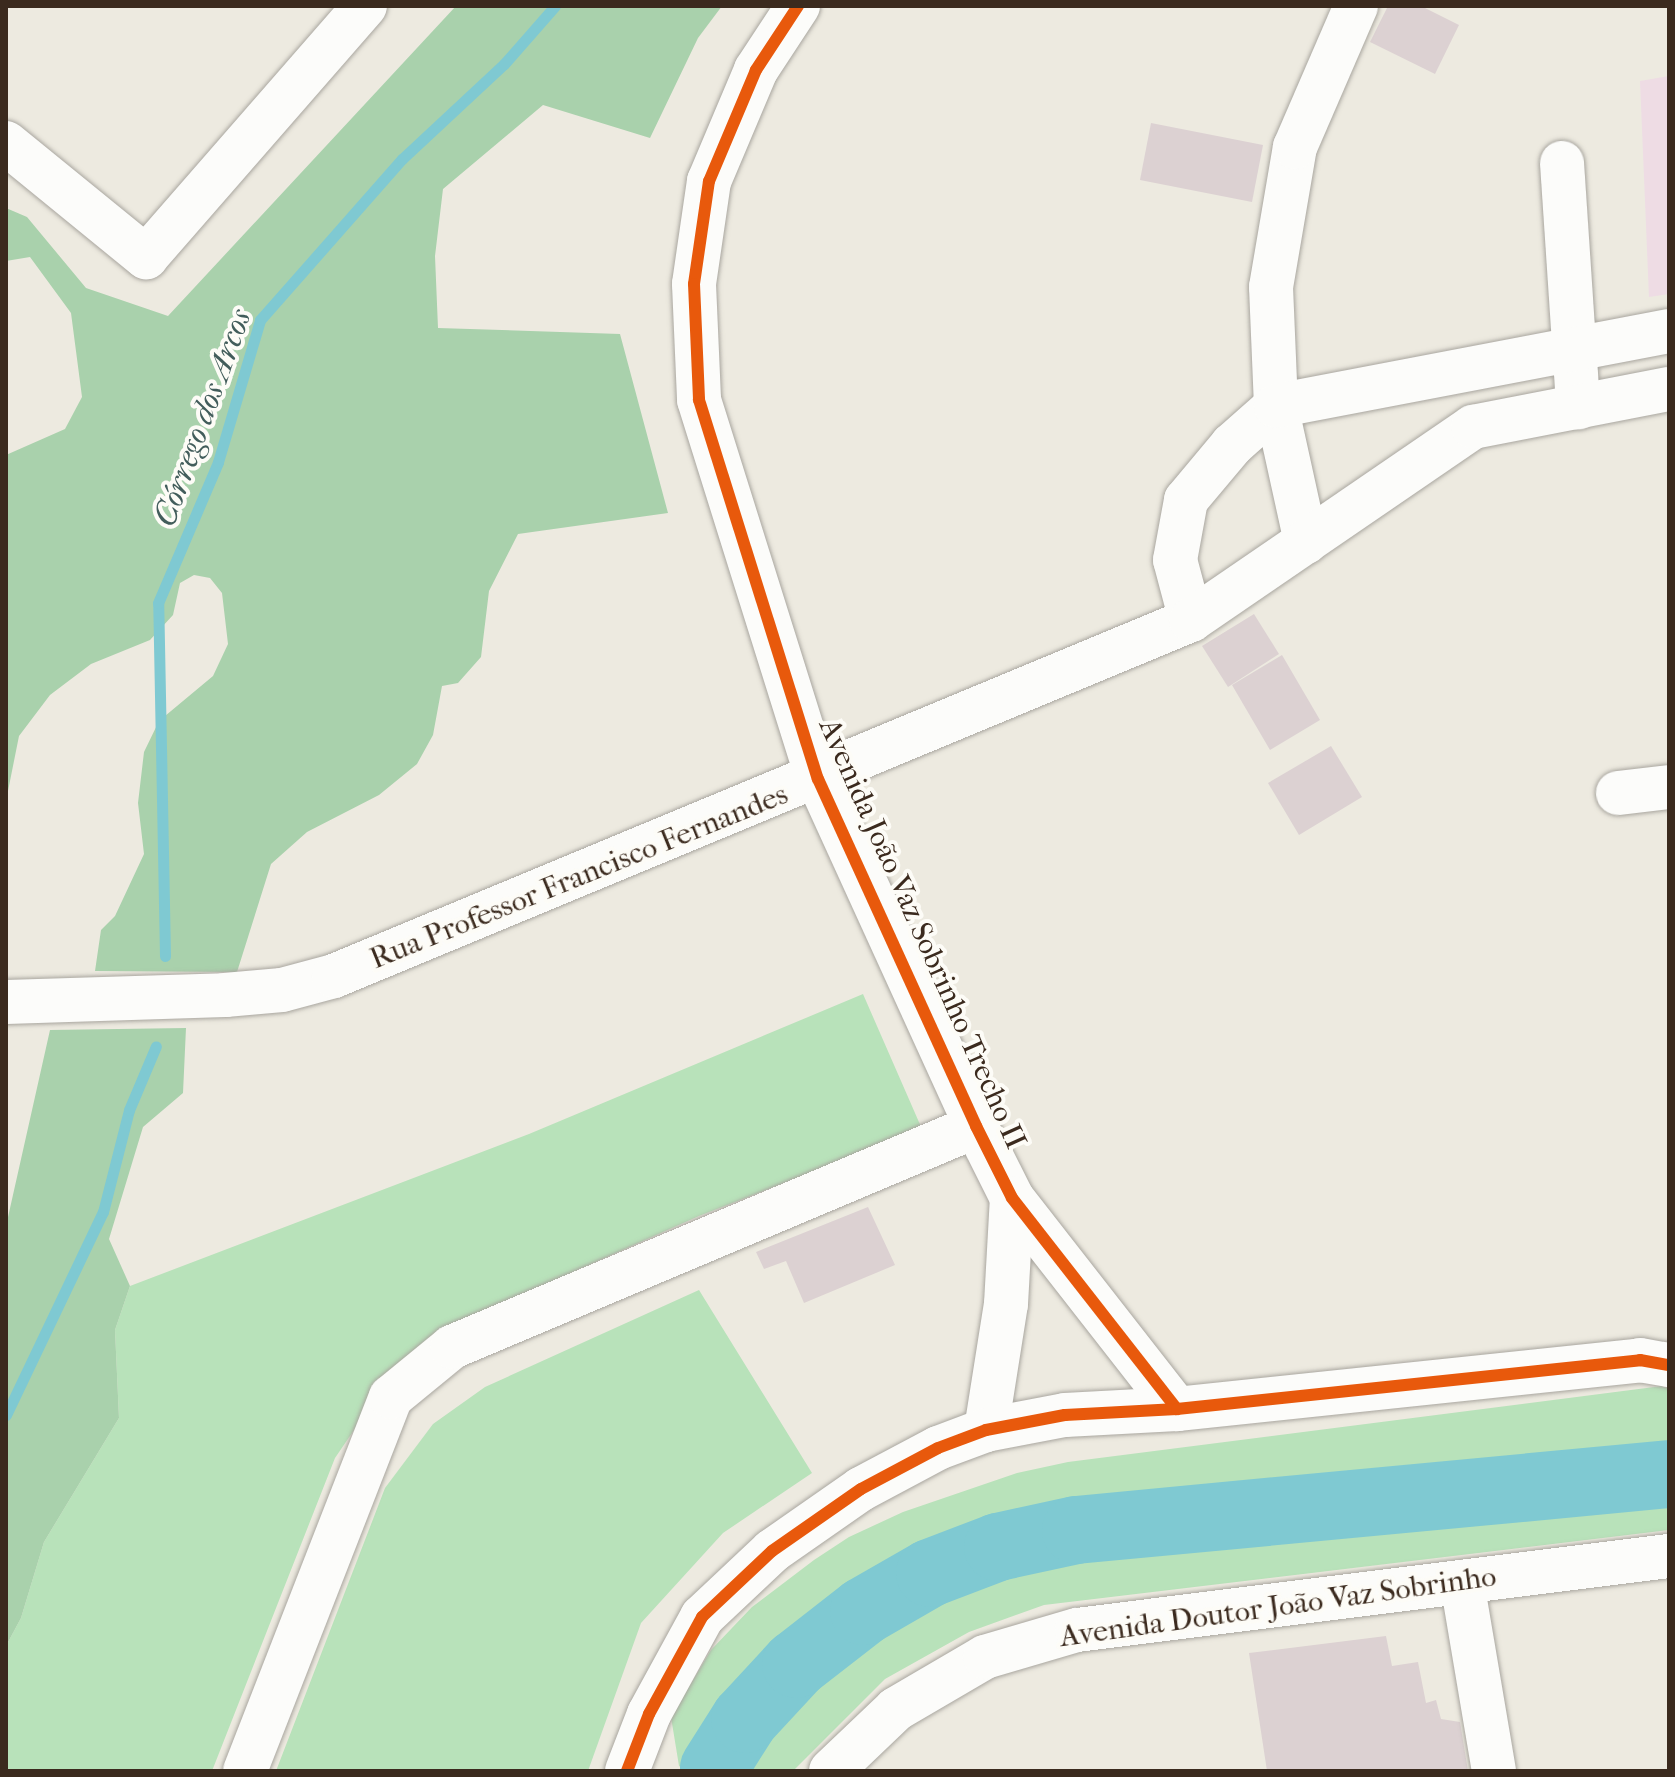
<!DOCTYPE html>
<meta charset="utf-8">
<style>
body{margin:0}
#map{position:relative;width:1675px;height:1777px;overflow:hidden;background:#edeae0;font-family:"IM FELL French Canon",serif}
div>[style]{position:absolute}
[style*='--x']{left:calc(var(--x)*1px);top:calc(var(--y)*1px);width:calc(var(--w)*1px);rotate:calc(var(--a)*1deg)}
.built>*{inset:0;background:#eedce4}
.green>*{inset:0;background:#b8e2ba}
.forest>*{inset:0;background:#a9d1ac}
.stream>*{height:11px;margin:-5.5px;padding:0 5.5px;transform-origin:5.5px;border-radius:5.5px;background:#7fc9d2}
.river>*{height:68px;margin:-34px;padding:0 34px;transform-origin:34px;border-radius:34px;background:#7fc9d2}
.building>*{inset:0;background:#dcd1d2}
.roads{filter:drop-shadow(0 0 2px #a9a69f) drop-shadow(0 0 2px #a9a69f)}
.minor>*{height:44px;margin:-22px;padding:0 22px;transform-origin:22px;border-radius:22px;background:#fcfcfa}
.major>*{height:44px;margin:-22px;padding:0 22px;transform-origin:22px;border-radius:22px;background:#fcfcfa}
.cycleway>*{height:12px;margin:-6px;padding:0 6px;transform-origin:6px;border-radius:6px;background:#e8590c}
span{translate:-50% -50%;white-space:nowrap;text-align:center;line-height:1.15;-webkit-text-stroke:8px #fdfcf7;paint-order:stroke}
.street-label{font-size:30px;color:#3b2a1e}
.water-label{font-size:32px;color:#425d5b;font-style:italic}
.frame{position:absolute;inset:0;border:8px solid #3b2a1e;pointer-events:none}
</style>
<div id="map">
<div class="built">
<div style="clip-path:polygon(1669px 76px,1669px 294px,1649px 297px,1640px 81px)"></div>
</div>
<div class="green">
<div style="clip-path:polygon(863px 994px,922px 1129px,699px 1216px,445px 1329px,384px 1386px,335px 1458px,212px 1771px,6px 1771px,6px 1646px,21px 1618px,44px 1542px,119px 1418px,115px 1330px,130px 1286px,529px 1134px)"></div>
<div style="clip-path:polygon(699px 1290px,812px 1473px,723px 1533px,641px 1623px,588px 1771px,276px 1771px,385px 1488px,433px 1424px,485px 1387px)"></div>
<div style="clip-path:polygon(1662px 1386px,1669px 1389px,1669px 1530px,1044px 1605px,969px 1632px,885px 1679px,793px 1771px,687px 1771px,679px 1766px,671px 1717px,711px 1650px,752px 1607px,814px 1560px,849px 1537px,903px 1512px,1017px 1473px,1068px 1462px)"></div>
</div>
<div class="forest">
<div style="clip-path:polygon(456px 6px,722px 6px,698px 38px,650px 138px,543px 105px,443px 189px,435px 256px,438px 328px,620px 334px,668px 513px,518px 534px,489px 591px,481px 657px,458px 683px,442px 686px,433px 735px,417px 764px,379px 795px,307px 832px,271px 864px,237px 972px,95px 971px,101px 930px,115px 916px,144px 854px,138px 803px,144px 752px,159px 721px,213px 676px,228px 644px,222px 593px,210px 578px,194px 575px,180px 583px,173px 615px,150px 640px,91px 664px,50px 695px,19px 736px,6px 801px,6px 455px,65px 429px,82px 397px,71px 313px,30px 257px,6px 261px,6px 208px,27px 217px,86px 288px,168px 316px)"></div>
<div style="clip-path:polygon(186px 1028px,183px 1093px,143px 1127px,109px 1239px,130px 1286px,115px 1330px,119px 1418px,44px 1542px,21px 1618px,6px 1646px,6px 1226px,50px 1030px)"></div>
</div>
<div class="stream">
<div style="--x:165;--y:956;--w:353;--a:-91.1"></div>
<div style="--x:158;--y:603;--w:153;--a:-66.9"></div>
<div style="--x:218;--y:462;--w:148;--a:-73.5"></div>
<div style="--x:260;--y:320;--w:215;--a:-48.6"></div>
<div style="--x:402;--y:159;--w:139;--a:-43"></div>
<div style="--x:504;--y:64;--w:77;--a:-48.7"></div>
<div style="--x:6;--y:1415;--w:225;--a:-64.5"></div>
<div style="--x:103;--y:1212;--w:105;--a:-75.7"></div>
<div style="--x:129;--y:1110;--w:69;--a:-67.1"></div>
</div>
<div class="river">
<div style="--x:714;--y:1768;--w:58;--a:-57.7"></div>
<div style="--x:745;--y:1719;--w:75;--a:-47.2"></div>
<div style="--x:796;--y:1664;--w:86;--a:-37.9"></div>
<div style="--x:864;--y:1611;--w:76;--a:-29.9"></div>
<div style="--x:930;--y:1573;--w:73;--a:-20.9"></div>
<div style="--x:998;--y:1547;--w:80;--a:-12.3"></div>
<div style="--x:1076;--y:1530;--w:596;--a:-5.39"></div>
</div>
<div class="building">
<div style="clip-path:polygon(1388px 6px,1421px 6px,1459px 25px,1435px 74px,1370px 42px)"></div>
<div style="clip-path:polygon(1151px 123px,1263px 145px,1252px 202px,1140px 180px)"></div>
<div style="clip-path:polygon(1254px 614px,1279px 654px,1228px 687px,1202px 646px)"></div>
<div style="clip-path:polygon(1282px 655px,1320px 720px,1270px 750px,1232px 685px)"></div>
<div style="clip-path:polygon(1331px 746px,1362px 797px,1299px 835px,1268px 783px)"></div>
<div style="clip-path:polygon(868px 1207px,895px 1265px,804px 1303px,786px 1261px,764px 1269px,756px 1252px)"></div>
<div style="clip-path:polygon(1386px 1636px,1392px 1666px,1418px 1662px,1426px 1703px,1436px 1700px,1441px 1719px,1460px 1722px,1468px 1771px,1267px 1771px,1249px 1653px)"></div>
</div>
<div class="roads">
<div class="minor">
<div style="--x:798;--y:6;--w:77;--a:123.3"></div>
<div style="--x:756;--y:70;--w:121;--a:112.9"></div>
<div style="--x:709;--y:181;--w:104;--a:98.3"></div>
<div style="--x:694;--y:284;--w:116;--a:87.5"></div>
<div style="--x:699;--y:400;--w:397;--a:72.6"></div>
<div style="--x:818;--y:779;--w:381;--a:65.5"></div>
<div style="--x:976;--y:1126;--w:80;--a:63.4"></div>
<div style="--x:1012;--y:1198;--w:268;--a:52"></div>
<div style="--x:6;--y:143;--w:181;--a:39.2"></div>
<div style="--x:146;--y:257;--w:333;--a:-48.9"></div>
<div style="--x:1562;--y:163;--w:245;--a:86.2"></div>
<div style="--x:1306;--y:542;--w:139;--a:-102.4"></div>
<div style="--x:1276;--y:406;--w:119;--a:-92.4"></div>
<div style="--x:1271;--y:287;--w:142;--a:-80.3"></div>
<div style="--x:1295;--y:147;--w:154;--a:-66.6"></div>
<div style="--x:1618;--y:793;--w:51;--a:-6.7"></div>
<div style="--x:986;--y:1430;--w:128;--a:-81"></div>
<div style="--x:1006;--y:1304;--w:106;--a:-86.8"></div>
<div style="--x:1462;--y:1582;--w:192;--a:80.4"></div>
<div style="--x:245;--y:1771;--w:401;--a:-68.7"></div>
<div style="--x:391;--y:1397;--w:79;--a:-39.3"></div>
<div style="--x:452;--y:1347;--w:569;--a:-22.87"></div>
<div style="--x:627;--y:1771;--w:61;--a:-68.9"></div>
<div style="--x:649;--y:1714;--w:111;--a:-61.3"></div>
<div style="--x:702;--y:1617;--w:96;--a:-43.3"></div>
<div style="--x:772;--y:1551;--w:108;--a:-34.9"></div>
<div style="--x:861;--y:1489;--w:87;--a:-28"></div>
<div style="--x:938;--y:1448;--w:51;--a:-20.6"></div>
<div style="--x:986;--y:1430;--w:80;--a:-10.8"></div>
<div style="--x:1065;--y:1415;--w:112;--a:-3.1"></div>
<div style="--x:1177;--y:1409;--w:466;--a:-6"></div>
<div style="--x:1640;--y:1360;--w:29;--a:10"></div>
<div style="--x:831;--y:1771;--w:90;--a:-43.6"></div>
<div style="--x:896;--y:1709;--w:103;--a:-30.3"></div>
<div style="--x:985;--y:1657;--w:96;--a:-16.4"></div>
<div style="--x:1077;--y:1630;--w:597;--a:-7.13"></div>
</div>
<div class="major">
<div style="--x:1191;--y:620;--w:62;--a:-104.9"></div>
<div style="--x:1175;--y:560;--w:61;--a:-79.6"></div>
<div style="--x:1186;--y:500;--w:72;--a:-50.1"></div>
<div style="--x:1232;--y:445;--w:59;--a:-41.6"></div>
<div style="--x:1276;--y:406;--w:400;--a:-10.8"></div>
<div style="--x:6;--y:1002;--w:219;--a:-1.8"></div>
<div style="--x:225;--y:995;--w:57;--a:-5"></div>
<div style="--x:282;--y:990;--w:54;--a:-15.1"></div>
<div style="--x:334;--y:976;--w:928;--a:-22.56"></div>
<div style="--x:1191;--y:620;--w:342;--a:-34.4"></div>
<div style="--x:1473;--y:427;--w:200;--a:-11"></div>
</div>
</div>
<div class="cycleway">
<div style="--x:798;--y:6;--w:77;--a:123.3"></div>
<div style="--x:756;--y:70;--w:121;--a:112.9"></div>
<div style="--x:709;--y:181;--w:104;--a:98.3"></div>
<div style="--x:694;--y:284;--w:116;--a:87.5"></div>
<div style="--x:699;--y:400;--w:397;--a:72.6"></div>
<div style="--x:818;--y:779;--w:381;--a:65.5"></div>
<div style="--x:976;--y:1126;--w:80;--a:63.4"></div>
<div style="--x:1012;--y:1198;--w:268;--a:52"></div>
<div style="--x:627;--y:1771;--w:61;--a:-68.9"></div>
<div style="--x:649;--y:1714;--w:111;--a:-61.3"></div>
<div style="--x:702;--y:1617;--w:96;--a:-43.3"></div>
<div style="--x:772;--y:1551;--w:108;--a:-34.9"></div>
<div style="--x:861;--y:1489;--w:87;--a:-28"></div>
<div style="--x:938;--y:1448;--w:51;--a:-20.6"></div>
<div style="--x:986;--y:1430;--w:80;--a:-10.8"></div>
<div style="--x:1065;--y:1415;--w:112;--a:-3.1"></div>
<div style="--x:1177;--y:1409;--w:466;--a:-6"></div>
<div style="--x:1640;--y:1360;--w:29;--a:10"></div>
</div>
<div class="street-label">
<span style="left:579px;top:877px;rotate:-22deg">Rua Professor Francisco Fernandes</span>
<span style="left:922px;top:934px;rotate:66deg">Avenida João Vaz Sobrinho Trecho II</span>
<span style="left:1278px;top:1607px;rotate:-8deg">Avenida Doutor João Vaz Sobrinho</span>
</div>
<div class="water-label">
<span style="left:203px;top:418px;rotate:-70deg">Córrego dos Arcos</span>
</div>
<div class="frame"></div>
</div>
